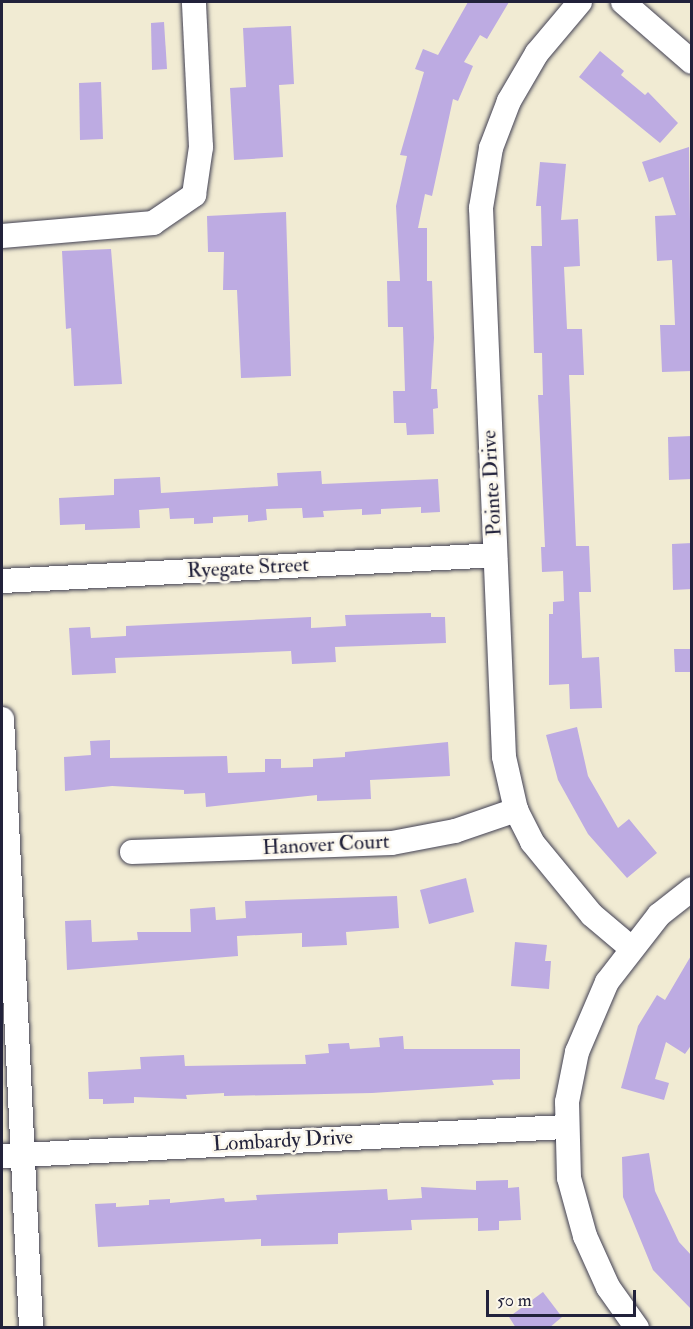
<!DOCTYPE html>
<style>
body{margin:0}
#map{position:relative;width:693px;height:1329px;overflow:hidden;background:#f1ebd3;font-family:"IM FELL Double Pica",serif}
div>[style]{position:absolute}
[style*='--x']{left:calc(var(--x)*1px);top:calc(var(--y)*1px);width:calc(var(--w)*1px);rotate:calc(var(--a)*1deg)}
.building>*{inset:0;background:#bdabe2}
.roads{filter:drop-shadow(0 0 2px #414052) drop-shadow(0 0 2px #414052)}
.minor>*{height:24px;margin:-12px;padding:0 12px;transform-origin:12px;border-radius:12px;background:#fff}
span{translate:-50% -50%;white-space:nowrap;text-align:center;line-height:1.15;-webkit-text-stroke:5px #fbf7ec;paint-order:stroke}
.street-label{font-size:21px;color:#22223b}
.frame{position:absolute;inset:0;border:3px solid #22223b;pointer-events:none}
.scale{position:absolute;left:486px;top:1290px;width:150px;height:27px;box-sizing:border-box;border:3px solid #22223b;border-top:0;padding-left:8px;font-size:18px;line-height:21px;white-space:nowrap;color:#22223b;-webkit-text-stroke:4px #fbf7ec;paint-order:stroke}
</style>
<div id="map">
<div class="building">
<div style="clip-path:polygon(468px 2px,509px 2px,487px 39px,480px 35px,464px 62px,473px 66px,458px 101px,453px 99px,432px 196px,425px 194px,418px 228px,427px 228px,427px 281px,432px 281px,434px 338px,431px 389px,437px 389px,438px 408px,433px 409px,434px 434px,407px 435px,406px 423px,394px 423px,393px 391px,405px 391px,403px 327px,388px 327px,387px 281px,400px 281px,396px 206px,407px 156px,400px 155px,424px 72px,415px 69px,423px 49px,438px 55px)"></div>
<div style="clip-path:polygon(164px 22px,167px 69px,152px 70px,151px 23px)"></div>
<div style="clip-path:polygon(291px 26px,294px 84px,279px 85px,283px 157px,234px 160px,230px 88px,246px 87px,243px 28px)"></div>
<div style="clip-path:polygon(600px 51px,624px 71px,621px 75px,645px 95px,648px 92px,678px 123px,660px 143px,579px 77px)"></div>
<div style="clip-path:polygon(101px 82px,103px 139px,80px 140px,79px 83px)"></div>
<div style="clip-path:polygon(689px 147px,692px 371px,662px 372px,660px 325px,675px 325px,672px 260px,657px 261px,655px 216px,676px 215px,663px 177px,649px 182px,642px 162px)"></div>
<div style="clip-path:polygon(540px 162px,566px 164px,561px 220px,578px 219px,580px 266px,564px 267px,567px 329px,582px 329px,584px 375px,569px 375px,576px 546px,589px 546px,591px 592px,579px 592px,582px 658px,599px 657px,602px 708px,570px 709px,569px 684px,549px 685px,549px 614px,553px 614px,553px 602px,564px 601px,563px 571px,542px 572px,541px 547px,545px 547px,538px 395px,543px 395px,542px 353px,534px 353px,531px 246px,542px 246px,541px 206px,536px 206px)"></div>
<div style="clip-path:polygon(286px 212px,291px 376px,241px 378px,237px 290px,223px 290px,224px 252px,208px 252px,207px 216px)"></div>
<div style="clip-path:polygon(111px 249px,122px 384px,74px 386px,71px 328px,66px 329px,62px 251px)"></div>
<div style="clip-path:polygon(692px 436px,692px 479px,669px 480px,668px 437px)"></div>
<div style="clip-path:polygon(321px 471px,322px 484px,438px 479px,440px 512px,421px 513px,421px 507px,381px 509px,381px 514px,362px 515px,362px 509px,323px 511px,324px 517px,303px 518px,302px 508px,266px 509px,267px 520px,248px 522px,248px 515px,213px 517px,213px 523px,194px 524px,194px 518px,170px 519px,169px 508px,139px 510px,140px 528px,85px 530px,85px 524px,60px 525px,59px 498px,114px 495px,114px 479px,160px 477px,161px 493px,278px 486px,277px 473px)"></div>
<div style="clip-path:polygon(692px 543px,692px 589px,673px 590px,672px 544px)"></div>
<div style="clip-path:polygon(431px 613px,431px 617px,445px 617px,446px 643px,335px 647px,336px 662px,292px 664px,291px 651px,115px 658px,116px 673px,72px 675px,69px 628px,90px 627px,91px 638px,126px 636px,126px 626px,311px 617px,311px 628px,346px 626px,345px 615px)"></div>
<div style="clip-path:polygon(674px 649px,692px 649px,692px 672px,675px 672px)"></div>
<div style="clip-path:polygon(577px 727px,588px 776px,618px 828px,629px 819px,657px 853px,627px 878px,588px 834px,558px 780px,546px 735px)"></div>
<div style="clip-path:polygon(110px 740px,110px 758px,227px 756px,228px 773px,265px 772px,265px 759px,281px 759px,281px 768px,313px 767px,313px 759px,345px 757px,345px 752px,448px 742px,450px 776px,370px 780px,371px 799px,317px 801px,317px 795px,206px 807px,205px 793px,184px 794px,184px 790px,112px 786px,65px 791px,64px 757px,91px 755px,90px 741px)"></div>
<div style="clip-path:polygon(466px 878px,474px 912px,429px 924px,420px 890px)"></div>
<div style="clip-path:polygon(397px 896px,399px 928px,346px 932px,347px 945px,302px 947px,302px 933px,237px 936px,238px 956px,67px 970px,65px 921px,91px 920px,92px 942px,138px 940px,137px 932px,191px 932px,190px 909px,215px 907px,216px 920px,246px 918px,245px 901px)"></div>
<div style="clip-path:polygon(515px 942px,547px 945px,545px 961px,551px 961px,549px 989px,511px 986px)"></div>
<div style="clip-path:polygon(692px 954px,692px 1044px,685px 1054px,666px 1042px,655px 1079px,669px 1083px,664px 1100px,621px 1088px,638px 1026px,657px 995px,665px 1000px)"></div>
<div style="clip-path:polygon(403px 1036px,404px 1049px,520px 1049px,520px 1079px,492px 1080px,494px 1085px,372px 1093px,224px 1096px,224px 1093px,186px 1095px,187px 1099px,134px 1097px,134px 1103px,103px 1104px,103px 1099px,89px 1099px,88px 1072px,141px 1069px,140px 1057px,184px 1055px,185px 1066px,306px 1064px,305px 1055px,329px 1053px,328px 1044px,349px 1043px,350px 1049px,380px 1047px,379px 1038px)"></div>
<div style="clip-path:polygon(649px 1153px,655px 1191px,679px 1242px,692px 1256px,692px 1310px,653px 1270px,623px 1197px,622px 1157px)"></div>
<div style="clip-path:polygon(508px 1180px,508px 1188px,519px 1187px,521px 1220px,499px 1221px,499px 1230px,478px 1231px,478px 1218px,411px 1220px,412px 1230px,338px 1233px,338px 1244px,261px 1246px,261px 1239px,98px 1247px,95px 1204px,116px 1203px,116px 1207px,149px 1205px,149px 1200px,170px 1199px,170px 1203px,224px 1198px,225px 1202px,257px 1200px,256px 1195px,387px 1189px,388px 1200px,422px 1198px,421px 1187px,476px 1190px,476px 1181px)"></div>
<div style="clip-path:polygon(543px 1292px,562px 1317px,549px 1328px,516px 1328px,509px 1317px)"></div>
</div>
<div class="roads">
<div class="minor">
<div style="--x:580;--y:2;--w:67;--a:130.1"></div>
<div style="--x:537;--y:53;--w:56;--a:120.3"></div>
<div style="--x:509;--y:101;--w:50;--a:111"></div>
<div style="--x:491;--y:148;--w:61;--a:99.5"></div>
<div style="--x:481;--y:208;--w:549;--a:87.6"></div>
<div style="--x:504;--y:757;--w:54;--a:77.2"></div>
<div style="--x:516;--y:810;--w:36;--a:63"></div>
<div style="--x:532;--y:842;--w:94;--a:50.6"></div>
<div style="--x:592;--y:915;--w:50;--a:40.1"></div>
<div style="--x:623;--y:2;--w:91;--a:41"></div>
<div style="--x:2;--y:236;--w:152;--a:-4.9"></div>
<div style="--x:153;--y:223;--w:50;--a:-34.3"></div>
<div style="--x:194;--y:195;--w:49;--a:-81.7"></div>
<div style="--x:201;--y:147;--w:145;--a:-92.8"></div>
<div style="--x:2;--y:581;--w:494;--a:-3"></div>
<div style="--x:2;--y:719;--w:610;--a:87.27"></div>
<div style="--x:132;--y:852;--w:260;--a:-2"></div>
<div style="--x:392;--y:843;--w:64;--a:-10.8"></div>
<div style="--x:455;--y:831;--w:65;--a:-19"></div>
<div style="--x:2;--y:1156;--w:564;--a:-2.95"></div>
<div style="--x:637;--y:1328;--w:50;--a:-125.3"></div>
<div style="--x:608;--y:1287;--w:56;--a:-114.3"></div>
<div style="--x:585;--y:1236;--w:60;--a:-105.4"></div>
<div style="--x:569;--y:1178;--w:76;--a:-91.5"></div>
<div style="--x:567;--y:1102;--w:51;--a:-78.7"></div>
<div style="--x:577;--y:1052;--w:76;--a:-66.8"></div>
<div style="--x:607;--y:982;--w:85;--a:-52.2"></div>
<div style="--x:659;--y:915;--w:42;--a:-38.2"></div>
</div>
</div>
<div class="street-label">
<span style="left:492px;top:483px;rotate:-93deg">Pointe Drive</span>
<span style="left:248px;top:568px;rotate:-3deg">Ryegate Street</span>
<span style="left:326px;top:845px;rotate:-3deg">Hanover Court</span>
<span style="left:283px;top:1141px;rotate:-3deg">Lombardy Drive</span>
</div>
<div class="frame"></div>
<div class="scale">50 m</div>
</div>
